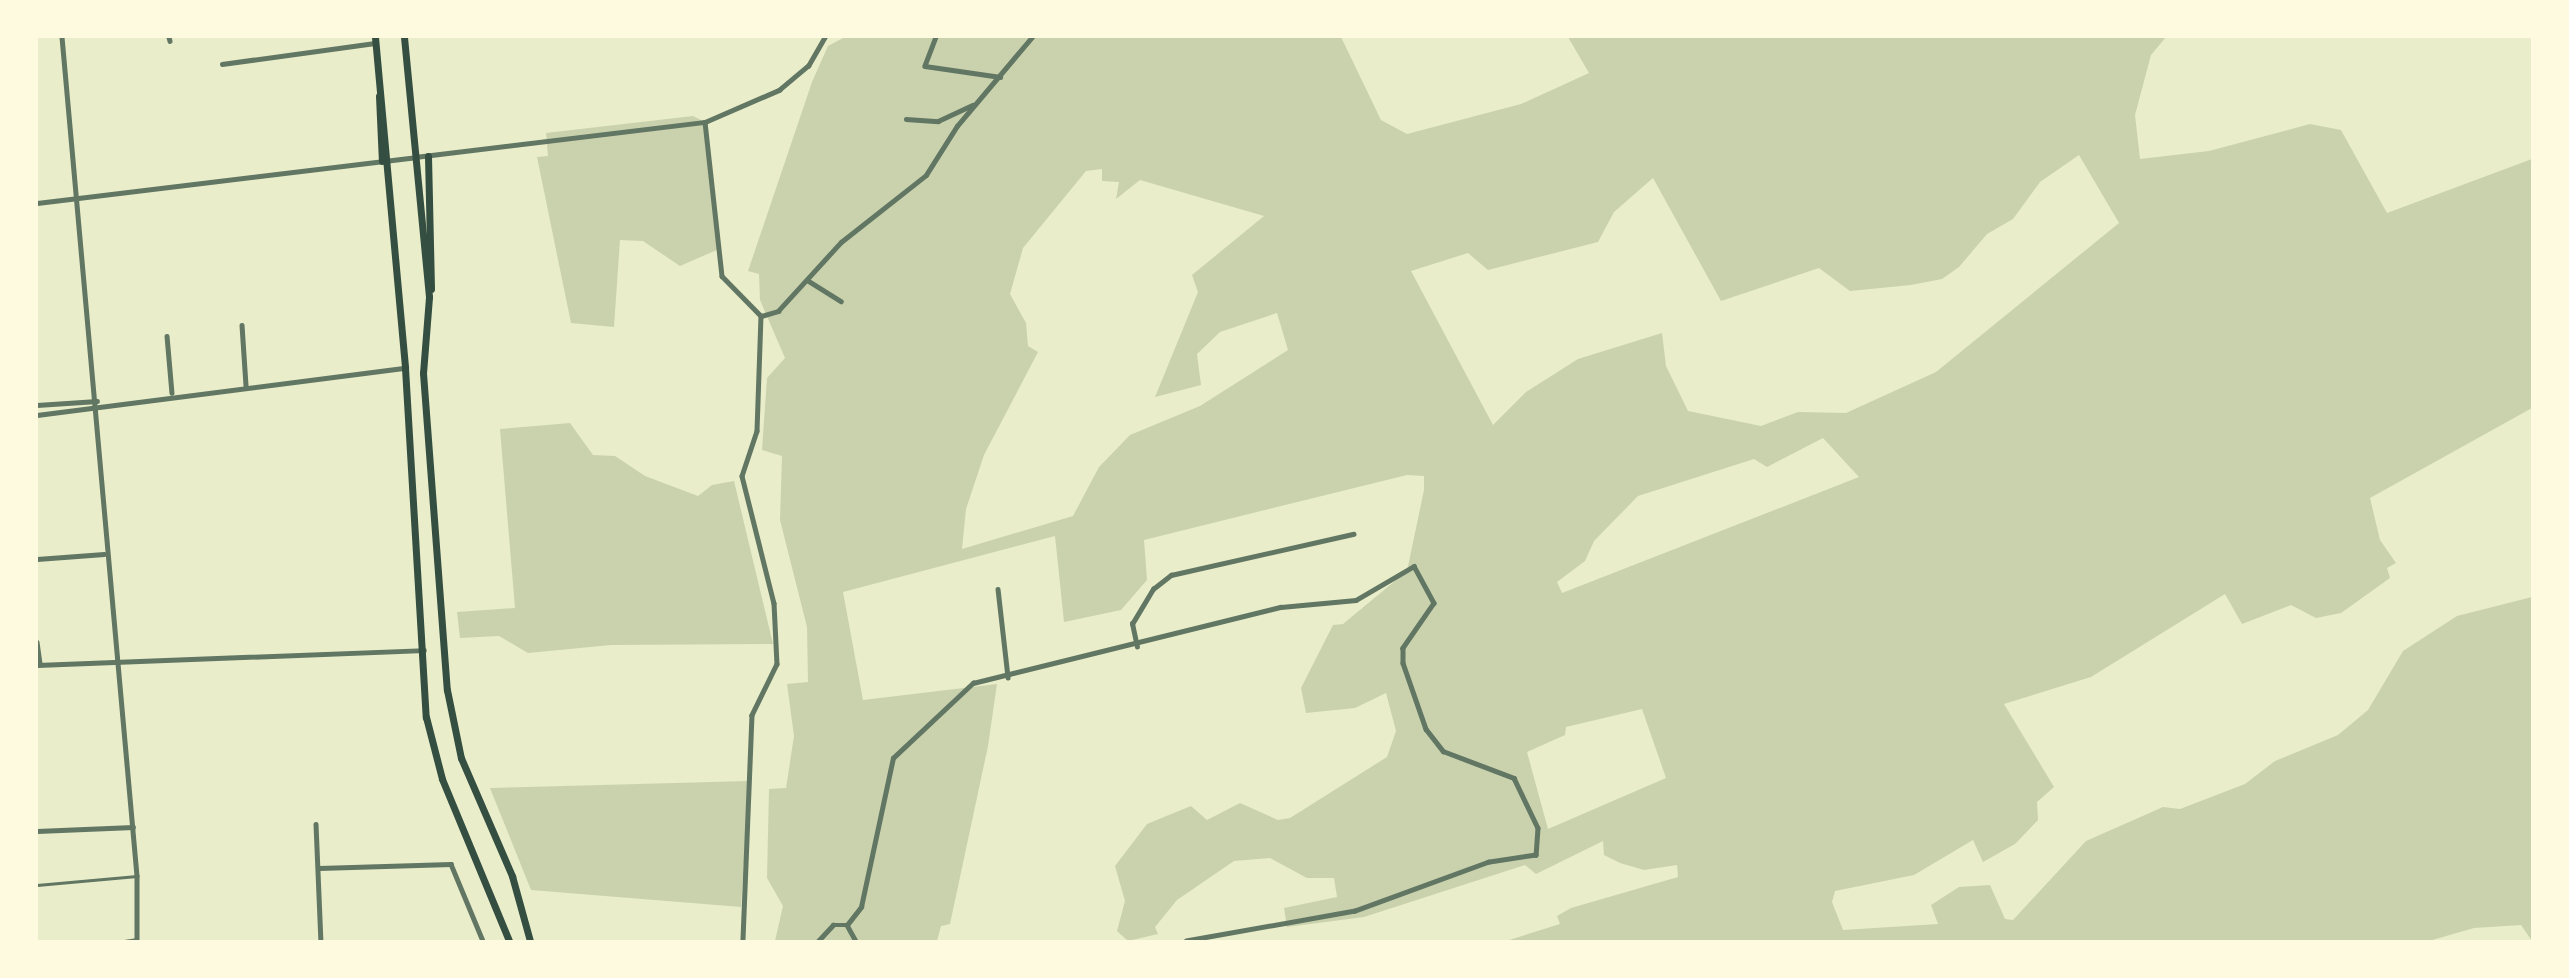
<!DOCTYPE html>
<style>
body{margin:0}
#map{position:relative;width:2569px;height:978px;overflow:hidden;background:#e9edc9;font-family:Helvetica,sans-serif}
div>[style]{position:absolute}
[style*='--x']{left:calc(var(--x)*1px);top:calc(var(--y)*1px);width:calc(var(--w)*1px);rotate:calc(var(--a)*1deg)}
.green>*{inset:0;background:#cad2ad}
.service>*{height:2.5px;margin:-1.25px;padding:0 1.25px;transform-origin:1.25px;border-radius:1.25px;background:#617663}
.minor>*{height:4.5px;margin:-2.25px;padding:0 2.25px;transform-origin:2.25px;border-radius:2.25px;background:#617663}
.tertiary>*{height:5px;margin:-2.5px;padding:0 2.5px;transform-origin:2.5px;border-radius:2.5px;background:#617663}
.primary>*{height:7px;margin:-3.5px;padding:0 3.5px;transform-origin:3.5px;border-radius:3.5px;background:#344e41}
span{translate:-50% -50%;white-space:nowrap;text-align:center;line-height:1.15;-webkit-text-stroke:5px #fefae0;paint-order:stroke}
.frame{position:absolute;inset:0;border:38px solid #fefae0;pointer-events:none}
</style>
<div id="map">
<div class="green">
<div style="clip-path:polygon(evenodd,845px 37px,1341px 37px,1381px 120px,1407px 134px,1521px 104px,1589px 73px,1568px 37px,2166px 37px,2151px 55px,2135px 115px,2140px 159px,2209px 151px,2310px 124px,2341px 130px,2387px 213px,2532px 159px,2532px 408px,2370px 498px,2380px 540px,2396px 563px,2387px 568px,2390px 578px,2341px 613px,2316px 618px,2291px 605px,2242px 624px,2225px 594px,2091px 677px,2004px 704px,2054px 787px,2037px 802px,2038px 820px,2015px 844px,1983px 862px,1973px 840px,1914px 875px,1835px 891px,1832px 902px,1843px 930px,1938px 924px,1931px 905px,1959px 887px,1990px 885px,2005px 919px,2013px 920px,2086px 841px,2163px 807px,2180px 809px,2245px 784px,2275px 761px,2338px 735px,2368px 710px,2403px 651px,2457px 616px,2532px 597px,2532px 941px,2521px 925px,2474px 928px,2429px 941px,1506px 941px,1560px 924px,1557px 916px,1571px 908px,1678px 877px,1677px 865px,1644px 870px,1620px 863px,1604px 855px,1603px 841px,1536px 874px,1525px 865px,1364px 917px,1287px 927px,1284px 908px,1337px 897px,1334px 878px,1307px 878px,1270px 858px,1234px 861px,1177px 900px,1155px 927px,1158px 934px,1128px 941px,1117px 931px,1125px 901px,1115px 866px,1147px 824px,1191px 806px,1207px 820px,1240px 803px,1278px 820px,1290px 818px,1387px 757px,1396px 731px,1386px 693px,1355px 708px,1306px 713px,1301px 688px,1333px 625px,1343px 624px,1407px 571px,1424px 490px,1424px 476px,1407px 475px,1144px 540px,1147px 580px,1121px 610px,1064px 622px,1055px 536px,843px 592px,863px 700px,997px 684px,988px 746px,950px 924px,941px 926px,937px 941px,775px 941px,783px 906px,767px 878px,769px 789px,786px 788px,794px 736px,787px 684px,808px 682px,807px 627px,780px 520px,782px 456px,762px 450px,767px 378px,785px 358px,760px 300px,759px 274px,748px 271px,812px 82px,828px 46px,845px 37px,2079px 155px,2119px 223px,1936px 372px,1846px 413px,1798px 412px,1761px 426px,1688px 411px,1666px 366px,1662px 333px,1578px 359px,1526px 392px,1493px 425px,1411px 271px,1468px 253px,1488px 270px,1598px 242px,1614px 212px,1653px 178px,1721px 301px,1819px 268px,1850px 291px,1911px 285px,1942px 279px,1959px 267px,1987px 234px,2013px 219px,2040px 182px,2079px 155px,845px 37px,1102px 169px,1102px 181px,1119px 182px,1116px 199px,1140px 180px,1264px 216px,1192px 275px,1198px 292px,1155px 397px,1201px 385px,1197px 354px,1220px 332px,1277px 313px,1288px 350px,1200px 406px,1130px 435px,1099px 467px,1073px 516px,962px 549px,966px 509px,984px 455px,1038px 352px,1028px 346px,1026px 323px,1010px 294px,1023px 248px,1086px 171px,1102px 169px,845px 37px,1823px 438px,1859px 477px,1562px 593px,1557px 582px,1585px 561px,1594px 541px,1638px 496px,1754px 459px,1767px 467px,1823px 438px,845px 37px,1642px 709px,1666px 778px,1548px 829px,1527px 752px,1565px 735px,1566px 727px,1642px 709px)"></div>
<div style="clip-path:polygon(693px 116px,705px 122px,719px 249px,680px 266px,643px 241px,620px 240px,614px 327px,571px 323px,537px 157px,548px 156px,546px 133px)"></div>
<div style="clip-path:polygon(570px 423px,593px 455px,615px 456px,645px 476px,698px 496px,712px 485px,734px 481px,773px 644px,611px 645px,528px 653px,499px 636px,460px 638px,457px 612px,515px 608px,500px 429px)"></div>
<div style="clip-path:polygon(749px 781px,741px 907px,531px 890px,490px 788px)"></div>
</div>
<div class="service">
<div style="--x:37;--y:885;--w:100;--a:-5.1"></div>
<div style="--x:124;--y:941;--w:13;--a:-9"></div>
</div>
<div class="minor">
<div style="--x:62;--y:37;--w:842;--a:84.89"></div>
<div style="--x:137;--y:876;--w:65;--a:90"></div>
<div style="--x:169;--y:37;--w:4;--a:76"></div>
<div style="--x:936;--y:37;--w:31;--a:111"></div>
<div style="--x:925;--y:66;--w:76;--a:8.3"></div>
<div style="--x:222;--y:64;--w:154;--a:-7.8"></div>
<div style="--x:906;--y:119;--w:32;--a:4"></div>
<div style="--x:938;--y:121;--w:38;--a:-25"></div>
<div style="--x:705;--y:122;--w:155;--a:83.7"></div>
<div style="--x:722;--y:276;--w:56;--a:45.7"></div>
<div style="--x:761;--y:316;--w:115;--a:92"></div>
<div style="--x:757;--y:431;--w:47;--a:108.4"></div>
<div style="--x:742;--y:476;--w:131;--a:75.9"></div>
<div style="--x:774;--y:603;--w:61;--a:87.2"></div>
<div style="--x:777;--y:664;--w:57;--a:116.1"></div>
<div style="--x:752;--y:715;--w:226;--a:92.3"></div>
<div style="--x:415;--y:157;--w:292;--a:-6.9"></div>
<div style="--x:705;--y:122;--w:81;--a:-23.4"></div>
<div style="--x:779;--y:90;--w:38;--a:-40"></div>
<div style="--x:808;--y:66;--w:34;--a:-60"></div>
<div style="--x:807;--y:280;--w:40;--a:32"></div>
<div style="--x:761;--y:316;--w:18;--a:-16"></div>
<div style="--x:778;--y:311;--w:93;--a:-47.6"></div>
<div style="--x:841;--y:242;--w:108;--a:-38.2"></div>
<div style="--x:926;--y:175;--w:58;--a:-57.7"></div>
<div style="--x:957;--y:126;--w:116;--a:-49.9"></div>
<div style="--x:242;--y:325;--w:61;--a:86.2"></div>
<div style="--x:167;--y:336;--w:57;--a:85"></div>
<div style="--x:37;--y:405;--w:60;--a:-3.8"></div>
<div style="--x:37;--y:415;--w:371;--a:-7.3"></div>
<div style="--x:37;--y:559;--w:67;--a:-4.3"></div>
<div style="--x:998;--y:589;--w:89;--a:83.5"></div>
<div style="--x:37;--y:642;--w:22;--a:82"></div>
<div style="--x:1137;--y:647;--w:24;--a:-102"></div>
<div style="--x:1132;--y:624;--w:41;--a:-59"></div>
<div style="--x:1153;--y:589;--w:23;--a:-38"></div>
<div style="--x:1171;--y:575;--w:187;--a:-12.7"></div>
<div style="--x:37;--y:665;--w:387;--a:-2.2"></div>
<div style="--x:316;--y:824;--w:117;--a:87.6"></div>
<div style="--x:37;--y:831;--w:96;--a:-2.4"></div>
<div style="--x:319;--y:868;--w:132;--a:-1.7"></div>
<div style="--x:451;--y:864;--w:83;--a:67.4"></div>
<div style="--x:847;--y:925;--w:23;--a:-52"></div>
<div style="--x:861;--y:907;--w:152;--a:-77.9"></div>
<div style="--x:893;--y:758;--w:110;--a:-43.2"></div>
<div style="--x:973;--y:683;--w:317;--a:-13.9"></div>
<div style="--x:1281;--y:607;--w:75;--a:-5.3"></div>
<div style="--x:1356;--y:600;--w:67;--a:-30.4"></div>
<div style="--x:1414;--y:566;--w:42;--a:61.6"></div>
<div style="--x:1434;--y:603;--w:55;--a:124.6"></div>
<div style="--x:1403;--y:648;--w:15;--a:90"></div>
<div style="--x:1403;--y:663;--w:70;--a:70.8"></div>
<div style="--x:1426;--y:729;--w:28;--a:52"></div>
<div style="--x:1443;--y:751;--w:76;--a:20.8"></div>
<div style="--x:1514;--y:778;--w:55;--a:64.4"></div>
<div style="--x:1538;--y:828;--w:27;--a:94"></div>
<div style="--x:1536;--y:855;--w:48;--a:171.5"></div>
<div style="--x:1489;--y:862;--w:143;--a:159.9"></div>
<div style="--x:1355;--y:911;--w:171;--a:169.9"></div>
<div style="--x:818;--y:941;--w:22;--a:-47"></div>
<div style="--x:833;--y:925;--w:14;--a:0"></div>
<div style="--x:847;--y:925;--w:18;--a:61"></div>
</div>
<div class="tertiary">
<div style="--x:37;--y:203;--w:381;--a:-6.9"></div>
</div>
<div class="primary">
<div style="--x:375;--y:37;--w:332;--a:84.8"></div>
<div style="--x:405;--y:368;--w:350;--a:86.6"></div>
<div style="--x:426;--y:717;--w:64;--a:75.5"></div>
<div style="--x:442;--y:779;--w:175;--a:67.5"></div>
<div style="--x:404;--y:37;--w:261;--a:84.5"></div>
<div style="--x:429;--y:297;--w:76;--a:94.5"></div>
<div style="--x:423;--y:373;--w:318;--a:85.7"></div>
<div style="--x:447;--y:690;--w:69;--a:78.4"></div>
<div style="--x:461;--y:758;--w:129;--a:66.6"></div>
<div style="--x:512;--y:876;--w:67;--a:74.5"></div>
<div style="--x:379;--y:96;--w:65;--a:87.4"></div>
<div style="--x:428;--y:156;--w:133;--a:88.7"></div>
</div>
<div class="frame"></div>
</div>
